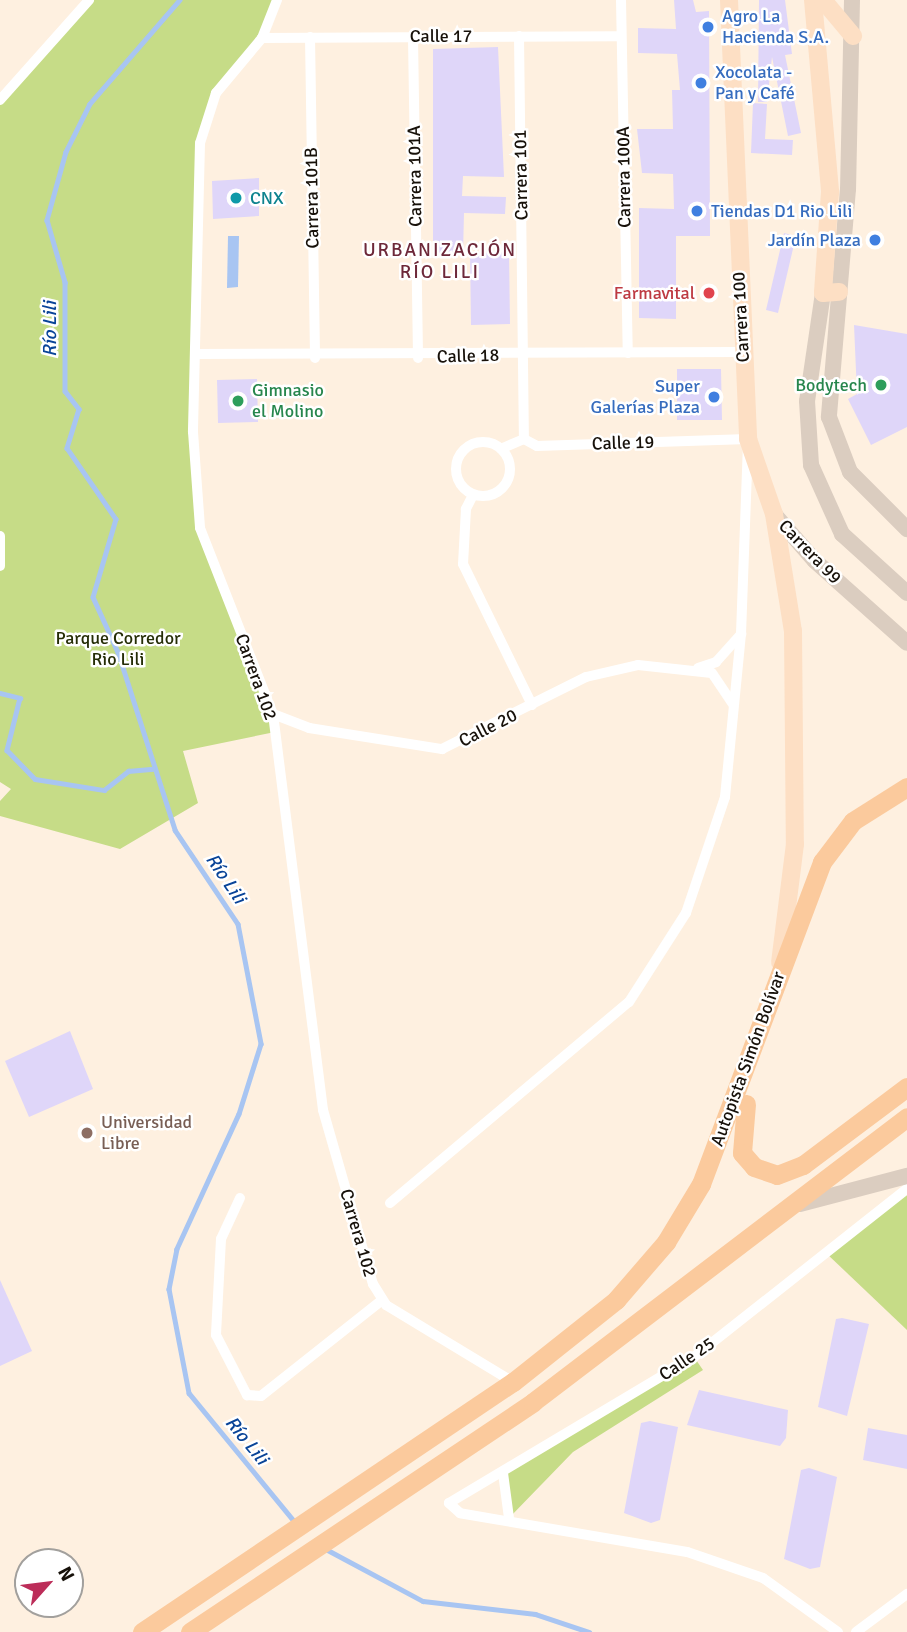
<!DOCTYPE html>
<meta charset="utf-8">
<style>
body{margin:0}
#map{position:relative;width:907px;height:1632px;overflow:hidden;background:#fef0e0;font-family:Signika,sans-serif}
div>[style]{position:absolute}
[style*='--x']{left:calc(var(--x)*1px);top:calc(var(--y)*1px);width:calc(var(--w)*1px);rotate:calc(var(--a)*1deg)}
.green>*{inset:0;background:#c6dc87}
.water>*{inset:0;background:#a8c5f2}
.stream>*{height:4.5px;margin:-2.25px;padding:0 2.25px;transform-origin:2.25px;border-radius:2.25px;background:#a8c5f2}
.building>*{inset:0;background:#dfd6f9}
.street>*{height:10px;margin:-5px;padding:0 5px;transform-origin:5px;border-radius:5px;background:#fff}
.street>.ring{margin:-5px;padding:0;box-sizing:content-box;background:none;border:10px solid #fff;border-radius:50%}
.secondary>*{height:16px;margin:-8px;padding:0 8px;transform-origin:8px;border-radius:8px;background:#dbcdc0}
.primary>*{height:18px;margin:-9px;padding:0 9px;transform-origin:9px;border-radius:9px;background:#fddfc4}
.highway>*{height:19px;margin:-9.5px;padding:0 9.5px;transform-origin:9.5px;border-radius:9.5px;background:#fbca9d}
.dots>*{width:19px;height:19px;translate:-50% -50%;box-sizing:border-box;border:4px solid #fff;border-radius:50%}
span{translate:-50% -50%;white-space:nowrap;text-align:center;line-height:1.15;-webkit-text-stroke:5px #fff;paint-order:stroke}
.shop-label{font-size:18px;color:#366cbe}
.left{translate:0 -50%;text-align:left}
.right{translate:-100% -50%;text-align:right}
.street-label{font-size:18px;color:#17110a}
.culture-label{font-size:18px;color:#0d838f}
.health-label{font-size:18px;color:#be3a42}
.leisure-label{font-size:18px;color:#27864d}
.park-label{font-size:18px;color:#252d06}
.education-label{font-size:18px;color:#785e54}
.neighbourhood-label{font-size:19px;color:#6d2839;letter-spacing:2px}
.water-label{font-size:19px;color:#094498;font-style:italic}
.north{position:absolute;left:14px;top:1548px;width:70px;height:70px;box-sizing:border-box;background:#fff;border:2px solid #a2a09d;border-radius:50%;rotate:62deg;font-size:19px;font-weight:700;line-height:28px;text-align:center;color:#17110a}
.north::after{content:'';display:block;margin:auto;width:24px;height:32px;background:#bc2d59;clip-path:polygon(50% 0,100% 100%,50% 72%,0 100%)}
</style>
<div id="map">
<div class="green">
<div style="clip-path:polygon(89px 0,277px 0,262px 38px,216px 93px,200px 143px,193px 432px,200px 528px,275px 732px,183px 751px,198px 803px,120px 849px,0 816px,0 801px,11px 789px,0 782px,0 100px)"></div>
<div style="clip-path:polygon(907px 1189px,907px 1330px,826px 1253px)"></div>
<div style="clip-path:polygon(694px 1357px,703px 1370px,573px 1452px,509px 1518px,503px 1473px)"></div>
</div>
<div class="water">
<div style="clip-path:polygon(228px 236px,239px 236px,238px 287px,227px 288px)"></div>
</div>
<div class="stream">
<div style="--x:180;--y:0;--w:138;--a:130.9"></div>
<div style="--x:90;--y:104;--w:54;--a:116.6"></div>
<div style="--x:66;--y:152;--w:71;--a:105.6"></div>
<div style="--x:47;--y:220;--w:65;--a:73.8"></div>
<div style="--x:65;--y:282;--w:109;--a:90"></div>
<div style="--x:65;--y:391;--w:23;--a:52"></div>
<div style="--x:79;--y:409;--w:41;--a:107.1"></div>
<div style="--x:67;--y:448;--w:86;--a:55.4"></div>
<div style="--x:116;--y:519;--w:81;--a:106.4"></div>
<div style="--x:93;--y:597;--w:60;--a:65.6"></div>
<div style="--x:118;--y:652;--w:187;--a:72.2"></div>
<div style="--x:175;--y:830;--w:113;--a:56.2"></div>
<div style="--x:238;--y:924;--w:122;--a:79.1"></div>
<div style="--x:261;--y:1044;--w:73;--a:107.4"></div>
<div style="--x:239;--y:1114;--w:149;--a:114.7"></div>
<div style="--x:177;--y:1249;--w:41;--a:101.3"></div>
<div style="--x:169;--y:1289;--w:106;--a:79.1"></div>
<div style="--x:189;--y:1393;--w:166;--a:50.6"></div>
<div style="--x:0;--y:693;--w:21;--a:14"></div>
<div style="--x:20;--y:698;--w:54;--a:104"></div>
<div style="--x:7;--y:750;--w:40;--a:46"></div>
<div style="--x:35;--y:779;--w:70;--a:9.1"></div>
<div style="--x:104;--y:790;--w:31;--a:-38"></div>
<div style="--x:128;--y:771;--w:25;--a:-5"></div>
<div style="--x:324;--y:1548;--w:112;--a:28.2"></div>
<div style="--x:423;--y:1601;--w:113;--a:6.6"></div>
<div style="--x:535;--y:1614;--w:57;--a:18.4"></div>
</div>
<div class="building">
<div style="clip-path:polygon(674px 0,693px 0,696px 12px,709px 11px,710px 236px,676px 236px,676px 319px,639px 318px,639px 208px,674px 209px,673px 174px,642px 173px,637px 129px,673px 129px,672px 90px,680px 90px,677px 54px,638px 53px,638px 28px,676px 29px)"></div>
<div style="clip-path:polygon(759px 0,785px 0,792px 54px,785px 55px,801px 133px,788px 136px,772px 57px,767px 102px,758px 102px)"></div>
<div style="clip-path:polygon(498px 47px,504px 177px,463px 176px,462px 196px,506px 197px,505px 214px,464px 213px,463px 254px,433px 253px,433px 49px)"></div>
<div style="clip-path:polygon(753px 103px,767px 104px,765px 139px,793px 140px,792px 155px,751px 153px)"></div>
<div style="clip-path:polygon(259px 178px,259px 216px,213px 219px,212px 181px)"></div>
<div style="clip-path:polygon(784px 233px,796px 236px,778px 313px,766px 310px)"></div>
<div style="clip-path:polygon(509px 252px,510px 324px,471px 325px,470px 253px)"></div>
<div style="clip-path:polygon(854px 325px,907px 334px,907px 427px,871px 445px,848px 399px,857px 394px)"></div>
<div style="clip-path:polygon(677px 369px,721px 369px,722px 420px,677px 420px)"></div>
<div style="clip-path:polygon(257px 379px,258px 422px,218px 423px,217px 380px)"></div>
<div style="clip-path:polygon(70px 1031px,93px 1089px,29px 1117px,5px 1061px)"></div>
<div style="clip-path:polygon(0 1280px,32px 1351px,0 1366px)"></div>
<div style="clip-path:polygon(842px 1318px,869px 1324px,847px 1416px,818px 1407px,836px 1319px)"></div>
<div style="clip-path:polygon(699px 1390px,788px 1410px,786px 1438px,780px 1446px,687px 1425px)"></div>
<div style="clip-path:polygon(650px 1421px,678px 1427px,660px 1520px,651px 1523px,624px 1513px,641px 1423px)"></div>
<div style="clip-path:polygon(868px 1428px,907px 1435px,907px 1469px,863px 1460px)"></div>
<div style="clip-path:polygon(809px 1468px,837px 1477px,820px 1567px,810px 1569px,784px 1559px,801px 1470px)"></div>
</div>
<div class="street">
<div style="--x:277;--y:0;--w:41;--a:111.5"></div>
<div style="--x:262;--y:38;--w:72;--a:129.9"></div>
<div style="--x:216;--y:93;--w:52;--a:107.7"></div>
<div style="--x:200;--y:143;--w:289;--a:91.4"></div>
<div style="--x:193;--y:432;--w:96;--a:85.8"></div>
<div style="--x:200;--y:528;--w:200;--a:68.6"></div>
<div style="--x:273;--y:714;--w:399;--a:82.8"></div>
<div style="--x:323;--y:1110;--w:181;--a:74"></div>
<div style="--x:373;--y:1284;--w:25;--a:58"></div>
<div style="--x:386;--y:1305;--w:149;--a:31.2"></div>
<div style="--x:621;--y:0;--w:353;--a:88.9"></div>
<div style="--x:519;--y:36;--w:403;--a:89.3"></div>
<div style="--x:310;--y:37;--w:321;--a:89.1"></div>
<div style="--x:413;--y:37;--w:321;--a:89.1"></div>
<div style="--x:262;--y:38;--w:358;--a:-0.3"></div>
<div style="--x:0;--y:100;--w:134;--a:-48.3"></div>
<div style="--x:195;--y:354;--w:547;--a:-0.21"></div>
<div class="ring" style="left:456px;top:442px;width:44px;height:44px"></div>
<div style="--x:473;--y:495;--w:16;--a:117"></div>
<div style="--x:466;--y:509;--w:55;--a:93.1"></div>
<div style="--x:463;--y:564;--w:157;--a:63.9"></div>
<div style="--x:0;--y:536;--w:30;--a:90"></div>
<div style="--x:698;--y:668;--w:19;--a:-18"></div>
<div style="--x:716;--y:662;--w:38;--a:-48"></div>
<div style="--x:273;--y:714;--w:39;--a:21"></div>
<div style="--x:309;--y:728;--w:135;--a:9"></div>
<div style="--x:442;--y:749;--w:161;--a:-26.6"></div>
<div style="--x:586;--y:677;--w:53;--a:-13"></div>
<div style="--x:638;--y:665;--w:74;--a:6.2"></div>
<div style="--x:712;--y:673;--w:37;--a:56"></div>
<div style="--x:240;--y:1198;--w:45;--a:114.9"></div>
<div style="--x:221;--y:1239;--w:96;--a:93"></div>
<div style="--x:216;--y:1335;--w:68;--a:62.7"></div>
<div style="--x:247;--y:1395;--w:14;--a:4"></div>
<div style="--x:261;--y:1396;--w:153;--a:-38.4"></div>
<div style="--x:390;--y:1203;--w:312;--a:-40.1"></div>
<div style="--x:629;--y:1002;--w:106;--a:-57.4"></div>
<div style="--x:686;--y:913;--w:122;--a:-71.4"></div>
<div style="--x:725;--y:797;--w:164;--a:-84.4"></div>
<div style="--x:741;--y:634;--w:195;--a:-87.9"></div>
<div style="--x:748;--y:439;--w:211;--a:178.1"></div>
<div style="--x:537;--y:446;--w:15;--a:-152"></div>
<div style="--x:524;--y:439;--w:25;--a:157"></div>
<div style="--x:503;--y:1473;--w:45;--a:82.4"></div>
<div style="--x:838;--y:1632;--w:92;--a:-144.2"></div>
<div style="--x:763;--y:1578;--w:80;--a:-161.1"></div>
<div style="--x:687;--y:1552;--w:230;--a:-170.3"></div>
<div style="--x:460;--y:1513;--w:15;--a:-138"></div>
<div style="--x:449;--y:1503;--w:285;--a:-30.8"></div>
<div style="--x:694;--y:1357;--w:271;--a:-38.3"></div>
<div style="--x:856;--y:1632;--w:64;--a:-36.7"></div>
</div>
<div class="secondary">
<div style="--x:852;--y:0;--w:189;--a:91.2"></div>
<div style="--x:848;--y:189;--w:229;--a:94.8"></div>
<div style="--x:829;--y:417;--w:59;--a:69.1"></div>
<div style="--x:850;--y:472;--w:81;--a:45"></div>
<div style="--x:823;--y:293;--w:109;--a:98.4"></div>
<div style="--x:807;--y:401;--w:64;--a:86.4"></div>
<div style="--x:811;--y:465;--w:76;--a:65.8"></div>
<div style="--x:842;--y:534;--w:88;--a:42.2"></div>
<div style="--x:774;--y:514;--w:62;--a:48.9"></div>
<div style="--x:815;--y:561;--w:123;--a:41.7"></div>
<div style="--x:800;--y:1204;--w:111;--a:-14.7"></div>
</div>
<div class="primary">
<div style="--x:729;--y:0;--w:439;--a:87.5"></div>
<div style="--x:748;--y:439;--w:79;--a:70.9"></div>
<div style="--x:774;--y:514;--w:119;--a:80.8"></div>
<div style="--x:793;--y:631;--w:213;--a:89.5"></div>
<div style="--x:795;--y:844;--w:119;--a:97.2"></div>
<div style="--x:813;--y:0;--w:193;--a:84.9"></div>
<div style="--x:830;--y:192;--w:101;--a:94"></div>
<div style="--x:823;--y:293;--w:16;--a:-4"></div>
<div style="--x:823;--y:0;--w:47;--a:50.2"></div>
</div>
<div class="highway">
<div style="--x:746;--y:1104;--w:49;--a:94.7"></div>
<div style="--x:742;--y:1153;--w:18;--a:49"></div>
<div style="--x:754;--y:1167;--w:24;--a:19"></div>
<div style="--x:777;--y:1175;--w:28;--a:-21"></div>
<div style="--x:803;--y:1165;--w:130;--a:-36.9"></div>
<div style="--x:142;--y:1632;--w:447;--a:-34"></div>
<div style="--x:513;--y:1382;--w:132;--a:-38.5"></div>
<div style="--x:616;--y:1300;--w:77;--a:-49.2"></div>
<div style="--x:666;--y:1242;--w:68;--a:-58.9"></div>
<div style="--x:701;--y:1184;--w:344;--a:-69.4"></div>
<div style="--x:822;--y:862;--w:51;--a:-52.9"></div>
<div style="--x:853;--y:821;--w:64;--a:-32.2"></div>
<div style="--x:190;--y:1632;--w:413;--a:-33.8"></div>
<div style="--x:533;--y:1402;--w:470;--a:-37.3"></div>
</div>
<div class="dots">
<div style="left:708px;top:27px;background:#3f7fe0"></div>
<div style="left:701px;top:83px;background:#3f7fe0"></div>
<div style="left:236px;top:198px;background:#0f9aa8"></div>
<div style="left:697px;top:211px;background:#3f7fe0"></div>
<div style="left:875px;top:240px;background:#3f7fe0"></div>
<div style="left:709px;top:293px;background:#e0444e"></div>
<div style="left:881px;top:385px;background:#2e9e5b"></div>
<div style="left:714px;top:397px;background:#3f7fe0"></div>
<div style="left:238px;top:401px;background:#2e9e5b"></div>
<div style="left:87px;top:1133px;background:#8d6e63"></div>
</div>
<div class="shop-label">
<span class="left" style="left:722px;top:27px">Agro La<br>Hacienda S.A.</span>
<span class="left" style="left:715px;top:83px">Xocolata -<br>Pan y Café</span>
<span class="left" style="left:711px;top:211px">Tiendas D1 Rio Lili</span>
<span class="right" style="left:861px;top:240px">Jardín Plaza</span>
<span class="right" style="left:700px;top:397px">Super<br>Galerías Plaza</span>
</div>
<div class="street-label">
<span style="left:441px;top:36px">Calle 17</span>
<span style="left:521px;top:175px;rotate:-91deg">Carrera 101</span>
<span style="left:415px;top:176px;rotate:-91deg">Carrera 101A</span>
<span style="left:624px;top:177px;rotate:-91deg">Carrera 100A</span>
<span style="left:312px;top:198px;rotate:-91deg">Carrera 101B</span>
<span style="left:741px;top:317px;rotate:-93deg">Carrera 100</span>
<span style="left:468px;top:356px;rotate:-2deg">Calle 18</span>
<span style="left:623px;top:443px;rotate:-2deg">Calle 19</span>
<span style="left:810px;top:552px;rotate:46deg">Carrera 99</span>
<span style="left:256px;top:677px;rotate:70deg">Carrera 102</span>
<span style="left:488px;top:728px;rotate:-27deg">Calle 20</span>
<span style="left:748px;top:1059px;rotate:-70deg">Autopista Simón Bolívar</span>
<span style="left:358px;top:1233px;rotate:74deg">Carrera 102</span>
<span style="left:687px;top:1359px;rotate:-34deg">Calle 25</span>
</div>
<div class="culture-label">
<span class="left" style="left:250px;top:198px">CNX</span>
</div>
<div class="health-label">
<span class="right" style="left:695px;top:293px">Farmavital</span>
</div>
<div class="leisure-label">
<span class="right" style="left:867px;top:385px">Bodytech</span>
<span class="left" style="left:252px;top:401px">Gimnasio<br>el Molino</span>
</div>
<div class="park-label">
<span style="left:118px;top:649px">Parque Corredor<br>Rio Lili</span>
</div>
<div class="education-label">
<span class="left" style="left:101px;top:1133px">Universidad<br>Libre</span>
</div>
<div class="neighbourhood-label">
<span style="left:440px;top:262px">URBANIZACIÓN<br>RÍO LILI</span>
</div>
<div class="water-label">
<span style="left:51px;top:329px;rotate:-90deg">Río Lili</span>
<span style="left:225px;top:879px;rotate:56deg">Río Lili</span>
<span style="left:246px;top:1441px;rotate:51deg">Río Lili</span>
</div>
<div class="north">N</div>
</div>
